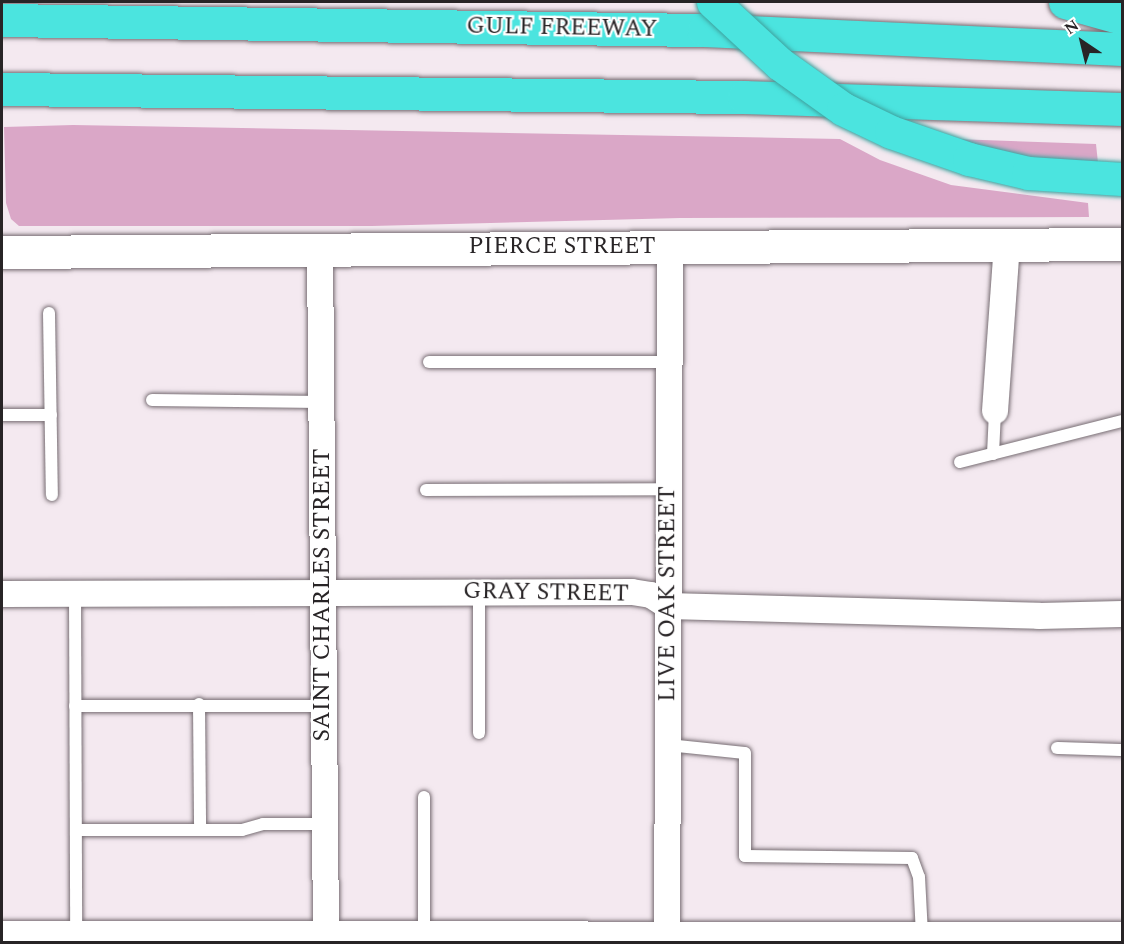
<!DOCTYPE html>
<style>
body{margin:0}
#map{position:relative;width:1124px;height:944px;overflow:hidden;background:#f4e9f0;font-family:Spectral,serif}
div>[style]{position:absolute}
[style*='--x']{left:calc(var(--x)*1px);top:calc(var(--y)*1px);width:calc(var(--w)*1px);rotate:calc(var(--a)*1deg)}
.green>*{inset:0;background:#daa7c7}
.roads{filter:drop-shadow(0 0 2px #776d73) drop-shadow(0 0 2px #776d73)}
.lane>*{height:12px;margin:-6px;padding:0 6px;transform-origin:6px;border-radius:6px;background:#fff}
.street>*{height:26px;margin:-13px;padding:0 13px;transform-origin:13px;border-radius:13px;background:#fff}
.secondary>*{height:33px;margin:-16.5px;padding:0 16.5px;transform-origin:16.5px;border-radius:16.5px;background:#fff}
.highway>*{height:33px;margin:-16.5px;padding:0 16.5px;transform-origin:16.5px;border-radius:16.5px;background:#4be4df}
.bridges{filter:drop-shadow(0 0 2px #3fa19e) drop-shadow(0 0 2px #3fa19e)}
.highway-bridge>*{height:33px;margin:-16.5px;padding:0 16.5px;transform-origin:16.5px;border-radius:16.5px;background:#4be4df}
span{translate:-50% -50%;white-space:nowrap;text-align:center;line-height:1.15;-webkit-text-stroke:4.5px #fff;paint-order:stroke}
.street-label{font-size:24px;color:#282426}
.frame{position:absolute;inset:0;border:3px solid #282426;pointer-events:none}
.north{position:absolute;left:1052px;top:12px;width:60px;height:60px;-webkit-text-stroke:4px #fff;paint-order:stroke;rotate:325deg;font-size:16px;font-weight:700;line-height:24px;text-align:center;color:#282426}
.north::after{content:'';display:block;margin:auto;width:21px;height:27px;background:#282426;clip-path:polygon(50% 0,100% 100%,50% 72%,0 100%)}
</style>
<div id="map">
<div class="green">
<div style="clip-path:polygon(73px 125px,840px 139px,880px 160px,951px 185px,1088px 203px,1089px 217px,680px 218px,372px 226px,19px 226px,11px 219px,6px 203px,4px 127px)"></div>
<div style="clip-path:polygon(954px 139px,1096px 144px,1098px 163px,1056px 161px,982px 149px)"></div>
</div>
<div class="roads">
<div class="lane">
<div style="--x:49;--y:313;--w:182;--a:89.1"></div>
<div style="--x:429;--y:362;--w:240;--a:0"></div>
<div style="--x:152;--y:400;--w:169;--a:0.7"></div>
<div style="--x:2;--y:415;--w:49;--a:0"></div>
<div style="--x:993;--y:454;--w:43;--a:-87.3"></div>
<div style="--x:960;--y:462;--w:167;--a:-14.2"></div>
<div style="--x:426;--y:490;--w:243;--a:-0.2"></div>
<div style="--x:75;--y:593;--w:341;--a:89.8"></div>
<div style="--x:199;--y:704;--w:126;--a:89.5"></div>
<div style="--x:75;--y:706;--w:249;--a:0"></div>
<div style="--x:479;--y:733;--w:141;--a:-90"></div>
<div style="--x:668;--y:745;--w:77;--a:5.9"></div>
<div style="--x:745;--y:753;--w:103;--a:90"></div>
<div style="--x:745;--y:856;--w:167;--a:0.7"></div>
<div style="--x:912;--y:858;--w:20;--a:70"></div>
<div style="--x:919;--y:877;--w:57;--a:87"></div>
<div style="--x:1057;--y:748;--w:65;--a:1.8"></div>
<div style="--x:76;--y:830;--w:166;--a:0"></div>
<div style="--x:242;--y:830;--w:22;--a:-16"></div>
<div style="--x:263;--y:824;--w:62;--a:0"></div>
<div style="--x:424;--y:933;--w:136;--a:-90"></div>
</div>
<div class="street">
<div style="--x:320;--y:248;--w:694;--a:89.5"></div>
<div style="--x:995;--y:411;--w:166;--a:-85.9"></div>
<div style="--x:2;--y:594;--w:630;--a:-0.18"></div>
<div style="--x:632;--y:592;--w:19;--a:9"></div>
<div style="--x:651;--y:595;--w:20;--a:33"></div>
<div style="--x:668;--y:606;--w:371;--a:1.5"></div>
<div style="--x:1039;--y:616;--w:83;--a:-1.4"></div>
<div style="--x:2;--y:934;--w:1120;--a:0.05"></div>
<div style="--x:667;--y:942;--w:696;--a:-89.75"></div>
</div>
<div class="secondary">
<div style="--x:2;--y:252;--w:1120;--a:-0.41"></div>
</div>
<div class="highway">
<div style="--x:1065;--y:2;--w:59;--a:15.7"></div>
<div style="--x:2;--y:20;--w:702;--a:0.82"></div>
<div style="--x:704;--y:30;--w:418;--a:2.6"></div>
<div style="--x:2;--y:89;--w:742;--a:0.62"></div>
<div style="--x:744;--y:97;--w:378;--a:1.8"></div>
</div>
</div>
<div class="bridges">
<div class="highway-bridge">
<div style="--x:713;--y:2;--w:91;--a:42.8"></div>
<div style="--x:780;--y:64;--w:77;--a:35.5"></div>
<div style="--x:843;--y:109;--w:53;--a:25.6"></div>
<div style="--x:891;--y:132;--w:83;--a:19.1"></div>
<div style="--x:969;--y:159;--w:61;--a:13.3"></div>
<div style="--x:1028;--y:173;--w:94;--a:3.7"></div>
</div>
</div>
<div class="street-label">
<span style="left:562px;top:28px;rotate:1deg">GULF FREEWAY</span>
<span style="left:562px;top:247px">PIERCE STREET</span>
<span style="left:546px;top:593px;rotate:1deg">GRAY STREET</span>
<span style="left:668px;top:594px;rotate:-90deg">LIVE OAK STREET</span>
<span style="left:323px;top:595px;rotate:-90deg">SAINT CHARLES STREET</span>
</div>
<div class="frame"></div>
<div class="north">N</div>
</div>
